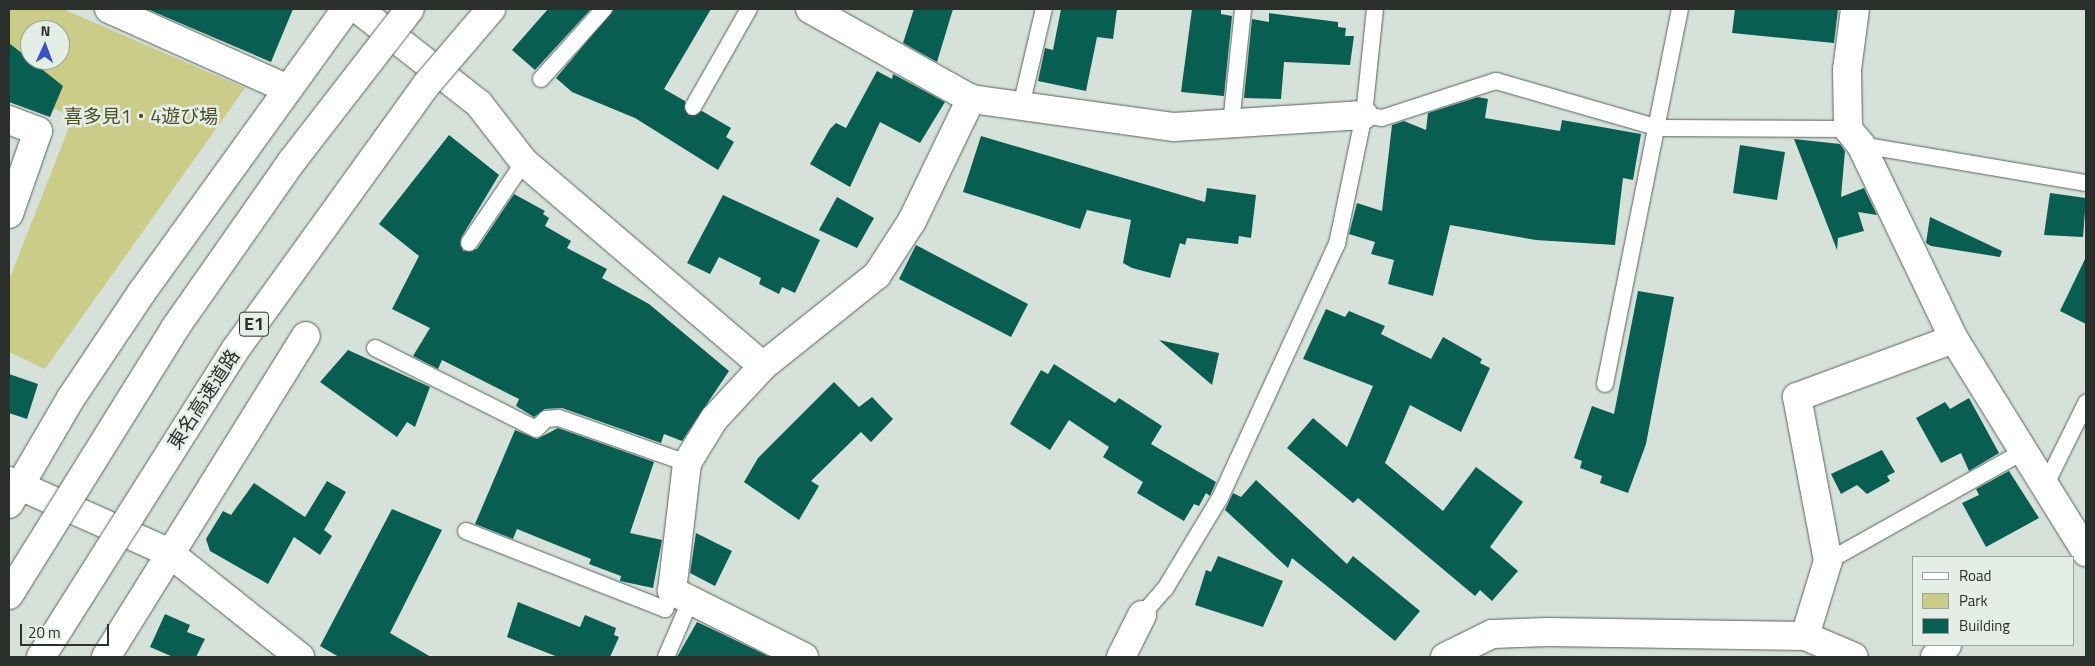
<!DOCTYPE html>
<meta charset="utf-8">
<style>
body{margin:0}
#map{position:relative;width:2095px;height:666px;overflow:hidden;background:#d6e1da;font-family:"Titillium Web","Noto Sans JP",sans-serif}
div>[style]{position:absolute}
[style*='--x']{left:calc(var(--x)*1px);top:calc(var(--y)*1px);width:calc(var(--w)*1px);rotate:calc(var(--a)*1deg)}
.green>*{inset:0;background:#cacc88}
.building>*{inset:0;background:#085e51}
.roads{filter:drop-shadow(0 0 1px #59625c) drop-shadow(0 0 1px #59625c)}
.lane>*{height:16px;margin:-8px;padding:0 8px;transform-origin:8px;border-radius:8px;background:#fff}
.street>*{height:28px;margin:-14px;padding:0 14px;transform-origin:14px;border-radius:14px;background:#fff}
.bridges{filter:drop-shadow(0 0 1px #59625c) drop-shadow(0 0 1px #59625c)}
.highway-bridge>*{height:28px;margin:-14px;padding:0 14px;transform-origin:14px;border-radius:14px;background:#fff}
span{translate:-50% -50%;white-space:nowrap;text-align:center;line-height:1.15;-webkit-text-stroke:5px #e4eee7;paint-order:stroke}
.shield-label span{padding:1px 4px;background:#e4eee7;border:1px solid;border-radius:4px;-webkit-text-stroke-width:0}
.shield-label{font-size:18px;color:#2c302d;font-weight:700}
.park-label{font-size:19px;color:#4e4f24}
.street-label{font-size:19px;color:#2c302d}
.frame{position:absolute;inset:0;border:10px solid #2c302d;pointer-events:none}
.legend{position:absolute;left:1912px;top:556px;width:162px;height:90px;box-sizing:border-box;background:#e4eee7;border:1px solid #9aa29d;margin:0;padding:6px 9px;list-style:none;font-size:15px;color:#2c302d}
.legend li{display:flex;align-items:center;gap:10px;height:25px}
.legend b{width:25px;border:1px solid #9aa29d}
.north{position:absolute;left:20px;top:20px;width:50px;height:50px;box-sizing:border-box;background:#e4eee7;border:1px solid #9aa29d;border-radius:50%;rotate:2deg;font-size:14px;font-weight:700;line-height:20px;text-align:center;color:#2c302d}
.north::after{content:'';display:block;margin:auto;width:18px;height:22px;background:#3d51c4;clip-path:polygon(50% 0,100% 100%,50% 72%,0 100%)}
.scale{position:absolute;left:20px;top:624px;width:89px;height:22px;box-sizing:border-box;border:2px solid #2c302d;border-top:0;padding-left:6px;font-size:15px;line-height:18px;white-space:nowrap;color:#2c302d;-webkit-text-stroke:4px #e4eee7;paint-order:stroke}
</style>
<div id="map">
<div class="green">
<div style="clip-path:polygon(evenodd,9px 9px,63px 9px,245px 88px,45px 369px,9px 352px,9px 280px,73px 117px,9px 89px,9px 9px,30px 30px,60px 30px,60px 60px,30px 60px,30px 30px)"></div>
</div>
<div class="building">
<div style="clip-path:polygon(147px 9px,293px 9px,271px 62px)"></div>
<div style="clip-path:polygon(548px 9px,591px 9px,535px 70px,512px 50px)"></div>
<div style="clip-path:polygon(614px 9px,711px 9px,664px 89px,685px 101px,688px 115px,702px 111px,731px 128px,726px 137px,734px 142px,718px 170px,635px 118px,572px 92px,556px 78px)"></div>
<div style="clip-path:polygon(914px 9px,953px 9px,937px 62px,903px 43px)"></div>
<div style="clip-path:polygon(1061px 9px,1117px 9px,1113px 39px,1097px 37px,1086px 91px,1038px 81px,1045px 48px,1053px 50px)"></div>
<div style="clip-path:polygon(1192px 9px,1221px 9px,1221px 14px,1232px 16px,1224px 96px,1181px 92px)"></div>
<div style="clip-path:polygon(1735px 9px,1838px 9px,1834px 43px,1732px 33px)"></div>
<div style="clip-path:polygon(1269px 13px,1338px 22px,1338px 27px,1346px 28px,1345px 36px,1354px 36px,1350px 65px,1284px 62px,1281px 99px,1244px 98px,1252px 19px,1269px 22px)"></div>
<div style="clip-path:polygon(9px 43px,63px 86px,50px 117px,9px 102px)"></div>
<div style="clip-path:polygon(877px 71px,892px 79px,893px 74px,945px 102px,920px 143px,880px 122px,850px 187px,810px 164px,830px 129px,836px 123px,846px 128px)"></div>
<div style="clip-path:polygon(1478px 97px,1488px 99px,1485px 118px,1560px 131px,1562px 120px,1641px 134px,1633px 180px,1623px 178px,1615px 245px,1536px 240px,1450px 225px,1433px 296px,1388px 284px,1394px 260px,1371px 254px,1375px 242px,1349px 234px,1357px 203px,1382px 211px,1392px 125px,1404px 121px,1426px 130px,1428px 113px)"></div>
<div style="clip-path:polygon(449px 135px,499px 175px,461px 238px,463px 251px,477px 249px,514px 194px,545px 211px,543px 214px,549px 218px,545px 226px,571px 241px,567px 248px,607px 269px,602px 278px,649px 304px,729px 371px,682px 441px,664px 434px,661px 443px,562px 408px,545px 409px,534px 417px,516px 406px,519px 399px,442px 360px,438px 369px,413px 356px,430px 328px,392px 309px,419px 256px,379px 224px)"></div>
<div style="clip-path:polygon(981px 136px,1205px 202px,1207px 188px,1256px 195px,1251px 238px,1239px 236px,1238px 244px,1187px 238px,1185px 245px,1180px 243px,1170px 278px,1132px 268px,1123px 263px,1131px 220px,1087px 210px,1080px 229px,963px 192px)"></div>
<div style="clip-path:polygon(1794px 139px,1840px 144px,1845px 151px,1841px 197px,1864px 188px,1877px 215px,1858px 212px,1864px 231px,1838px 238px,1837px 250px)"></div>
<div style="clip-path:polygon(1740px 145px,1785px 152px,1777px 200px,1733px 193px)"></div>
<div style="clip-path:polygon(2050px 193px,2086px 198px,2083px 237px,2044px 235px)"></div>
<div style="clip-path:polygon(723px 195px,820px 240px,795px 293px,782px 287px,779px 294px,759px 284px,761px 278px,719px 257px,710px 274px,687px 263px)"></div>
<div style="clip-path:polygon(837px 197px,874px 218px,857px 248px,819px 230px)"></div>
<div style="clip-path:polygon(1930px 217px,2002px 251px,2000px 257px,1931px 246px,1926px 243px)"></div>
<div style="clip-path:polygon(916px 245px,1028px 304px,1011px 337px,899px 279px)"></div>
<div style="clip-path:polygon(2086px 257px,2086px 324px,2060px 311px)"></div>
<div style="clip-path:polygon(1638px 291px,1674px 297px,1646px 444px,1628px 493px,1600px 483px,1602px 476px,1580px 468px,1582px 461px,1574px 458px,1592px 406px,1614px 414px)"></div>
<div style="clip-path:polygon(1326px 309px,1345px 317px,1349px 311px,1385px 326px,1381px 334px,1431px 359px,1443px 337px,1482px 359px,1480px 363px,1490px 368px,1461px 432px,1410px 405px,1385px 463px,1443px 511px,1476px 467px,1523px 502px,1490px 547px,1518px 571px,1492px 601px,1480px 590px,1475px 596px,1358px 498px,1353px 503px,1287px 448px,1313px 418px,1347px 447px,1373px 386px,1303px 359px)"></div>
<div style="clip-path:polygon(1159px 340px,1219px 353px,1212px 385px)"></div>
<div style="clip-path:polygon(348px 350px,430px 387px,415px 427px,407px 422px,397px 437px,320px 382px)"></div>
<div style="clip-path:polygon(1054px 364px,1115px 403px,1119px 398px,1162px 426px,1151px 444px,1216px 482px,1210px 496px,1206px 493px,1199px 506px,1194px 504px,1184px 521px,1137px 493px,1143px 482px,1103px 457px,1109px 447px,1069px 420px,1050px 450px,1010px 424px,1041px 370px,1048px 374px)"></div>
<div style="clip-path:polygon(9px 374px,38px 384px,27px 419px,9px 413px)"></div>
<div style="clip-path:polygon(834px 382px,859px 407px,872px 397px,893px 419px,871px 442px,861px 432px,811px 481px,819px 486px,799px 520px,744px 482px,758px 458px)"></div>
<div style="clip-path:polygon(1969px 398px,1999px 453px,1969px 471px,1961px 453px,1941px 463px,1916px 418px,1945px 402px,1950px 409px)"></div>
<div style="clip-path:polygon(558px 428px,654px 462px,630px 533px,662px 540px,653px 588px,620px 581px,621px 576px,589px 564px,591px 559px,517px 529px,513px 539px,475px 524px,515px 430px,537px 439px)"></div>
<div style="clip-path:polygon(1882px 450px,1895px 472px,1887px 476px,1890px 481px,1867px 494px,1857px 485px,1841px 494px,1831px 474px)"></div>
<div style="clip-path:polygon(2009px 471px,2039px 518px,1986px 547px,1962px 503px,1979px 495px,1976px 489px)"></div>
<div style="clip-path:polygon(1256px 480px,1347px 564px,1353px 556px,1420px 611px,1395px 641px,1292px 558px,1288px 568px,1225px 510px,1233px 493px,1241px 497px)"></div>
<div style="clip-path:polygon(327px 481px,346px 492px,324px 530px,332px 536px,320px 555px,294px 537px,268px 584px,210px 551px,206px 539px,223px 511px,231px 515px,254px 483px,305px 517px)"></div>
<div style="clip-path:polygon(392px 509px,442px 530px,390px 633px,431px 657px,339px 657px,320px 646px)"></div>
<div style="clip-path:polygon(696px 533px,732px 551px,715px 586px,690px 573px)"></div>
<div style="clip-path:polygon(1218px 556px,1283px 581px,1263px 627px,1195px 605px,1206px 570px,1211px 572px)"></div>
<div style="clip-path:polygon(518px 602px,580px 627px,585px 615px,616px 628px,614px 635px,619px 637px,610px 657px,558px 657px,507px 637px)"></div>
<div style="clip-path:polygon(165px 614px,190px 625px,187px 632px,205px 639px,196px 657px,173px 657px,150px 647px)"></div>
<div style="clip-path:polygon(697px 622px,712px 629px,770px 657px,677px 657px)"></div>
</div>
<div class="roads">
<div class="lane">
<div style="--x:541;--y:79;--w:94;--a:-48"></div>
<div style="--x:1021;--y:106;--w:100;--a:-76.7"></div>
<div style="--x:693;--y:107;--w:113;--a:-60.3"></div>
<div style="--x:1364;--y:115;--w:18;--a:9"></div>
<div style="--x:1382;--y:118;--w:120;--a:-18"></div>
<div style="--x:1496;--y:81;--w:170;--a:16.1"></div>
<div style="--x:1659;--y:128;--w:189;--a:0.3"></div>
<div style="--x:1231;--y:124;--w:116;--a:-84"></div>
<div style="--x:1861;--y:145;--w:228;--a:9.6"></div>
<div style="--x:469;--y:243;--w:98;--a:-55.8"></div>
<div style="--x:375;--y:348;--w:180;--a:26.7"></div>
<div style="--x:536;--y:429;--w:14;--a:-45"></div>
<div style="--x:546;--y:419;--w:13;--a:-4"></div>
<div style="--x:559;--y:418;--w:136;--a:19.4"></div>
<div style="--x:1605;--y:384;--w:382;--a:-78.7"></div>
<div style="--x:2045;--y:486;--w:93;--a:-63.7"></div>
<div style="--x:466;--y:531;--w:214;--a:21.4"></div>
<div style="--x:665;--y:609;--w:19;--a:-69"></div>
<div style="--x:1828;--y:561;--w:223;--a:-29.3"></div>
<div style="--x:1142;--y:615;--w:35;--a:-49"></div>
<div style="--x:1165;--y:589;--w:106;--a:-58.9"></div>
<div style="--x:1220;--y:498;--w:280;--a:-65.3"></div>
<div style="--x:1337;--y:244;--w:132;--a:-78.2"></div>
<div style="--x:1364;--y:115;--w:107;--a:-84.1"></div>
<div style="--x:666;--y:657;--w:63;--a:-66.7"></div>
</div>
<div class="street">
<div style="--x:109;--y:9;--w:196;--a:24.1"></div>
<div style="--x:358;--y:9;--w:154;--a:38.1"></div>
<div style="--x:479;--y:104;--w:73;--a:52.2"></div>
<div style="--x:524;--y:162;--w:314;--a:40.5"></div>
<div style="--x:810;--y:9;--w:184;--a:29.2"></div>
<div style="--x:971;--y:99;--w:205;--a:7.9"></div>
<div style="--x:1174;--y:127;--w:190;--a:-3.6"></div>
<div style="--x:1855;--y:9;--w:62;--a:97.5"></div>
<div style="--x:1847;--y:70;--w:59;--a:89"></div>
<div style="--x:1848;--y:129;--w:21;--a:51"></div>
<div style="--x:1861;--y:145;--w:215;--a:64.4"></div>
<div style="--x:1954;--y:339;--w:251;--a:58.2"></div>
<div style="--x:9;--y:120;--w:31;--a:21"></div>
<div style="--x:38;--y:131;--w:88;--a:109.3"></div>
<div style="--x:9;--y:481;--w:174;--a:24.1"></div>
<div style="--x:168;--y:552;--w:169;--a:38.5"></div>
<div style="--x:9;--y:504;--w:123;--a:-59.7"></div>
<div style="--x:71;--y:398;--w:128;--a:-56.2"></div>
<div style="--x:142;--y:292;--w:349;--a:-54.2"></div>
<div style="--x:1805;--y:636;--w:78;--a:-73"></div>
<div style="--x:1828;--y:561;--w:167;--a:-100.7"></div>
<div style="--x:1797;--y:397;--w:167;--a:-20.3"></div>
<div style="--x:106;--y:657;--w:378;--a:-58.1"></div>
<div style="--x:804;--y:657;--w:148;--a:-153.4"></div>
<div style="--x:672;--y:591;--w:129;--a:-83.3"></div>
<div style="--x:687;--y:463;--w:52;--a:-58.5"></div>
<div style="--x:714;--y:419;--w:72;--a:-47.2"></div>
<div style="--x:763;--y:366;--w:146;--a:-38.6"></div>
<div style="--x:877;--y:275;--w:64;--a:-57.1"></div>
<div style="--x:912;--y:221;--w:136;--a:-64.2"></div>
<div style="--x:1121;--y:657;--w:47;--a:-63.4"></div>
<div style="--x:1445;--y:657;--w:52;--a:-26.1"></div>
<div style="--x:1492;--y:634;--w:55;--a:-2.1"></div>
<div style="--x:1547;--y:632;--w:258;--a:0.9"></div>
<div style="--x:1805;--y:636;--w:53;--a:23.2"></div>
<div style="--x:1935;--y:657;--w:17;--a:-45"></div>
</div>
</div>
<div class="bridges">
<div class="highway-bridge">
<div style="--x:9;--y:595;--w:314;--a:-58.1"></div>
<div style="--x:175;--y:328;--w:204;--a:-55"></div>
<div style="--x:292;--y:161;--w:192;--a:-52.2"></div>
<div style="--x:41;--y:657;--w:363;--a:-57.7"></div>
<div style="--x:235;--y:350;--w:328;--a:-54.2"></div>
<div style="--x:427;--y:84;--w:99;--a:-49.5"></div>
</div>
</div>
<div class="shield-label">
<span style="left:254px;top:324px">E1</span>
</div>
<div class="park-label">
<span style="left:141px;top:116px">喜多見1・4遊び場</span>
</div>
<div class="street-label">
<span style="left:203px;top:399px;rotate:-57deg">東名高速道路</span>
</div>
<div class="frame"></div>
<ul class="legend">
<li><b style="height:6px;background:#fff"></b>Road</li>
<li><b style="height:14px;background:#cacc88"></b>Park</li>
<li><b style="height:14px;background:#085e51"></b>Building</li>
</ul>
<div class="north">N</div>
<div class="scale">20 m</div>
</div>
